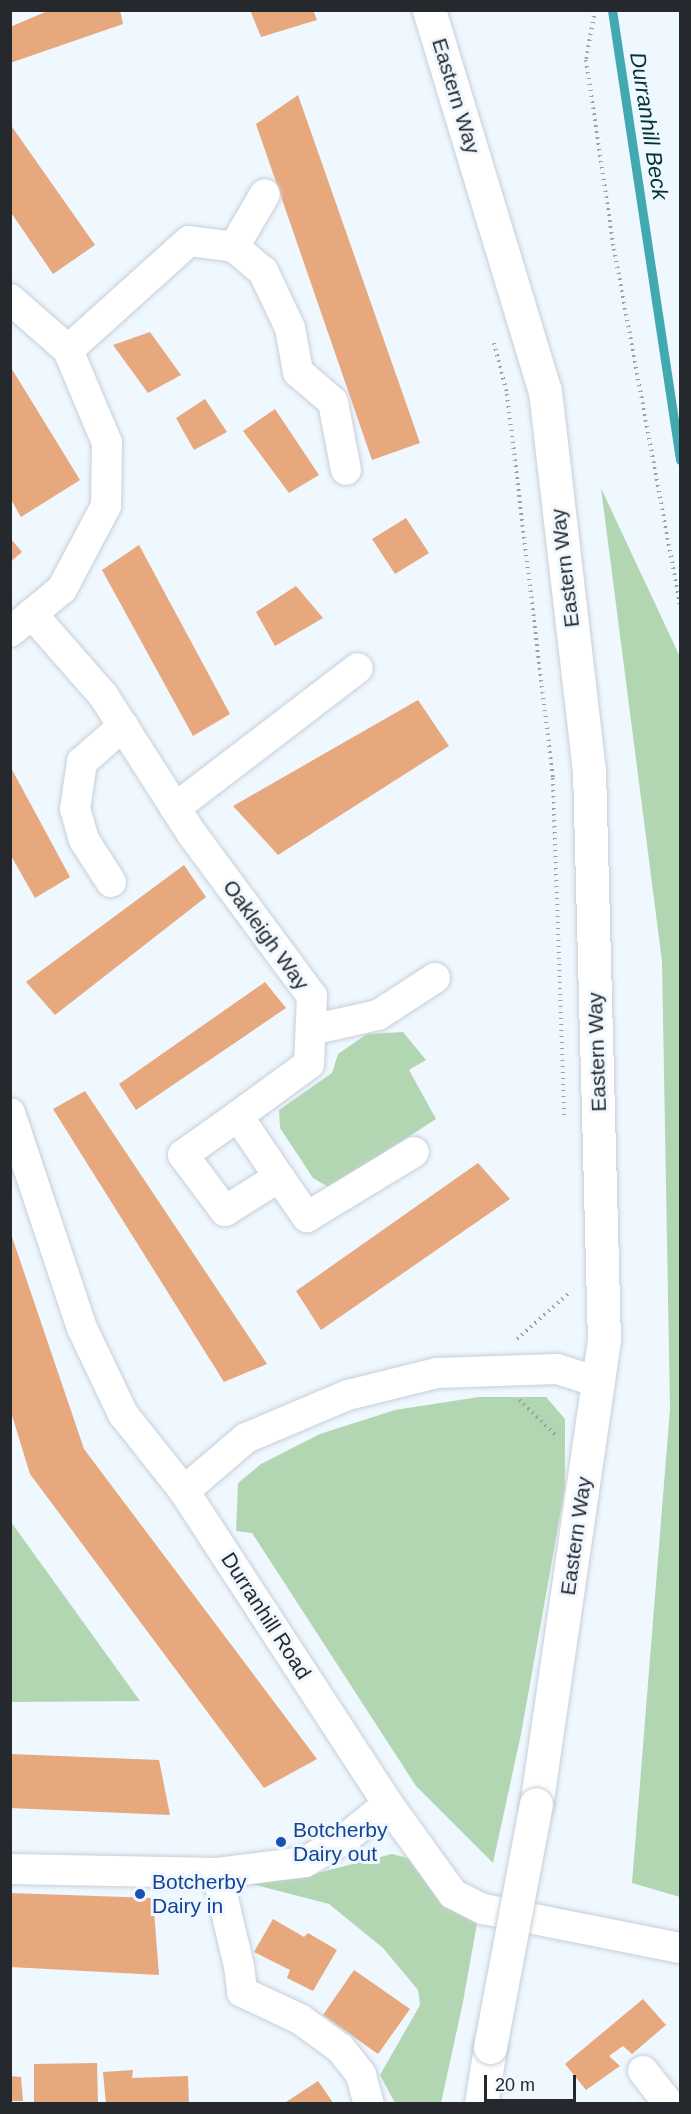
<!DOCTYPE html>
<style>
body{margin:0}
#map{position:relative;width:691px;height:2114px;overflow:hidden;background:#eff7ff;font-family:Helvetica,sans-serif}
div>[style]{position:absolute}
[style*='--x']{left:calc(var(--x)*1px);top:calc(var(--y)*1px);width:calc(var(--w)*1px);rotate:calc(var(--a)*1deg)}
.green>*{inset:0;background:#b3d6b2}
.stream>*{height:9px;margin:-4.5px;padding:0 4.5px;transform-origin:4.5px;border-radius:4.5px;background:#42a9b1}
.building>*{inset:0;background:#e7a87d}
.path>*{height:4px;margin-top:-2px;transform-origin:0;background:repeating-linear-gradient(90deg,#9ba1a8 0 1.5px,transparent 0 6px)}
.roads{filter:drop-shadow(0 0 2px #c6d0d8) drop-shadow(0 0 2px #c6d0d8)}
.minor>*{height:30px;margin:-15px;padding:0 15px;transform-origin:15px;border-radius:15px;background:#fff}
.tertiary>*{height:33px;margin:-16.5px;padding:0 16.5px;transform-origin:16.5px;border-radius:16.5px;background:#fff}
.bridges{filter:drop-shadow(0 0 2px #c6d0d8) drop-shadow(0 0 2px #c6d0d8)}
.tertiary-bridge>*{height:33px;margin:-16.5px;padding:0 16.5px;transform-origin:16.5px;border-radius:16.5px;background:#fff}
.dots>*{width:16px;height:16px;translate:-50% -50%;box-sizing:border-box;border:3px solid #eff7ff;border-radius:50%}
span{translate:-50% -50%;white-space:nowrap;text-align:center;line-height:1.15;-webkit-text-stroke:6px #eff7ff;paint-order:stroke}
.street-label{font-size:21px;color:#25282c}
.transit-label{font-size:21px;color:#164399}
.left{translate:0 -50%;text-align:left}
.water-label{font-size:22px;color:#003236;font-style:italic}
.frame{position:absolute;inset:0;border:12px solid #25282c;pointer-events:none}
.scale{position:absolute;left:484px;top:2075px;width:92px;height:27px;box-sizing:border-box;border:3px solid #25282c;border-top:0;padding-left:8px;font-size:18px;line-height:21px;white-space:nowrap;color:#25282c;-webkit-text-stroke:4px #eff7ff;paint-order:stroke}
</style>
<div id="map">
<div class="green">
<div style="clip-path:polygon(601px 488px,680px 657px,680px 1897px,632px 1883px,670px 1409px,662px 961px)"></div>
<div style="clip-path:polygon(403px 1032px,426px 1060px,409px 1070px,436px 1119px,330px 1188px,313px 1178px,280px 1128px,279px 1110px,332px 1073px,338px 1054px,367px 1034px)"></div>
<div style="clip-path:polygon(479px 1397px,546px 1397px,565px 1419px,565px 1488px,521px 1734px,493px 1863px,416px 1786px,252px 1533px,236px 1531px,238px 1483px,261px 1464px,320px 1434px,395px 1410px)"></div>
<div style="clip-path:polygon(10px 1522px,11px 1522px,140px 1701px,11px 1702px)"></div>
<div style="clip-path:polygon(392px 1854px,416px 1860px,478px 1918px,463px 2002px,441px 2103px,395px 2103px,380px 2075px,420px 2005px,418px 1990px,383px 1948px,329px 1904px,252px 1884px,306px 1876px)"></div>
</div>
<div class="stream">
<div style="--x:612;--y:10;--w:455;--a:81.4"></div>
</div>
<div class="building">
<div style="clip-path:polygon(50px 10px,120px 10px,123px 24px,10px 63px,10px 27px)"></div>
<div style="clip-path:polygon(250px 10px,313px 10px,317px 20px,261px 37px)"></div>
<div style="clip-path:polygon(298px 95px,420px 443px,372px 460px,256px 124px)"></div>
<div style="clip-path:polygon(10px 124px,95px 245px,53px 274px,10px 211px)"></div>
<div style="clip-path:polygon(150px 332px,181px 375px,148px 393px,113px 345px)"></div>
<div style="clip-path:polygon(10px 366px,80px 480px,21px 517px,10px 498px)"></div>
<div style="clip-path:polygon(205px 399px,227px 432px,194px 450px,176px 418px)"></div>
<div style="clip-path:polygon(275px 409px,319px 475px,289px 493px,243px 431px)"></div>
<div style="clip-path:polygon(406px 518px,429px 553px,395px 574px,372px 539px)"></div>
<div style="clip-path:polygon(10px 538px,22px 552px,10px 562px)"></div>
<div style="clip-path:polygon(139px 545px,230px 714px,193px 736px,102px 570px)"></div>
<div style="clip-path:polygon(296px 586px,323px 618px,275px 646px,256px 612px)"></div>
<div style="clip-path:polygon(418px 700px,449px 746px,278px 855px,233px 806px)"></div>
<div style="clip-path:polygon(10px 766px,70px 877px,35px 898px,10px 854px)"></div>
<div style="clip-path:polygon(184px 865px,206px 897px,55px 1015px,26px 982px)"></div>
<div style="clip-path:polygon(265px 982px,286px 1008px,136px 1110px,119px 1084px)"></div>
<div style="clip-path:polygon(85px 1091px,267px 1364px,224px 1382px,53px 1109px)"></div>
<div style="clip-path:polygon(478px 1163px,510px 1199px,321px 1330px,296px 1291px)"></div>
<div style="clip-path:polygon(10px 1231px,84px 1449px,317px 1759px,264px 1788px,30px 1474px,10px 1409px)"></div>
<div style="clip-path:polygon(10px 1754px,159px 1760px,170px 1815px,10px 1808px)"></div>
<div style="clip-path:polygon(10px 1893px,153px 1898px,159px 1975px,10px 1967px)"></div>
<div style="clip-path:polygon(273px 1919px,304px 1937px,308px 1933px,337px 1950px,313px 1991px,287px 1978px,290px 1970px,254px 1952px)"></div>
<div style="clip-path:polygon(354px 1970px,410px 2009px,378px 2054px,323px 2015px)"></div>
<div style="clip-path:polygon(643px 1999px,666px 2025px,632px 2054px,623px 2046px,609px 2056px,620px 2066px,586px 2090px,565px 2064px)"></div>
<div style="clip-path:polygon(97px 2063px,98px 2104px,34px 2104px,34px 2064px)"></div>
<div style="clip-path:polygon(133px 2070px,132px 2078px,188px 2076px,189px 2104px,106px 2104px,103px 2072px)"></div>
<div style="clip-path:polygon(10px 2076px,21px 2077px,23px 2101px,10px 2101px)"></div>
<div style="clip-path:polygon(318px 2081px,334px 2104px,283px 2104px)"></div>
</div>
<div class="path">
<div style="--x:595;--y:10;--w:51;--a:100.2"></div>
<div style="--x:586;--y:60;--w:191;--a:81.6"></div>
<div style="--x:614;--y:249;--w:361;--a:79.5"></div>
<div style="--x:494;--y:343;--w:53;--a:75.7"></div>
<div style="--x:507;--y:394;--w:387;--a:83.2"></div>
<div style="--x:553;--y:778;--w:339;--a:88.1"></div>
<div style="--x:517;--y:1339;--w:69;--a:-41.5"></div>
<div style="--x:519;--y:1400;--w:52;--a:43.5"></div>
</div>
<div class="roads">
<div class="minor">
<div style="--x:234;--y:247;--w:61;--a:-59.7"></div>
<div style="--x:10;--y:299;--w:77;--a:41.3"></div>
<div style="--x:68;--y:350;--w:101;--a:67.2"></div>
<div style="--x:107;--y:443;--w:63;--a:90.9"></div>
<div style="--x:106;--y:506;--w:94;--a:117.9"></div>
<div style="--x:62;--y:589;--w:67;--a:140.4"></div>
<div style="--x:68;--y:350;--w:163;--a:-42"></div>
<div style="--x:189;--y:241;--w:45;--a:7.6"></div>
<div style="--x:234;--y:247;--w:38;--a:40"></div>
<div style="--x:263;--y:271;--w:63;--a:64.7"></div>
<div style="--x:290;--y:328;--w:45;--a:79.7"></div>
<div style="--x:298;--y:372;--w:46;--a:40.6"></div>
<div style="--x:333;--y:402;--w:69;--a:79.2"></div>
<div style="--x:32;--y:614;--w:108;--a:48.8"></div>
<div style="--x:103;--y:695;--w:165;--a:57.4"></div>
<div style="--x:192;--y:834;--w:202;--a:53.5"></div>
<div style="--x:312;--y:996;--w:68;--a:92.5"></div>
<div style="--x:309;--y:1064;--w:88;--a:143.8"></div>
<div style="--x:238;--y:1116;--w:73;--a:56.1"></div>
<div style="--x:279;--y:1177;--w:49;--a:55"></div>
<div style="--x:307;--y:1217;--w:125;--a:-31.3"></div>
<div style="--x:175;--y:808;--w:230;--a:-37.4"></div>
<div style="--x:111;--y:882;--w:50;--a:-122.7"></div>
<div style="--x:84;--y:840;--w:32;--a:-106"></div>
<div style="--x:75;--y:809;--w:48;--a:-81.5"></div>
<div style="--x:82;--y:762;--w:55;--a:-41.3"></div>
<div style="--x:311;--y:1030;--w:69;--a:-12.6"></div>
<div style="--x:378;--y:1015;--w:68;--a:-33"></div>
<div style="--x:10;--y:1113;--w:227;--a:71.5"></div>
<div style="--x:82;--y:1328;--w:95;--a:64.5"></div>
<div style="--x:123;--y:1414;--w:98;--a:51.6"></div>
<div style="--x:184;--y:1491;--w:374;--a:56.9"></div>
<div style="--x:388;--y:1804;--w:111;--a:54.2"></div>
<div style="--x:453;--y:1894;--w:34;--a:27"></div>
<div style="--x:483;--y:1909;--w:201;--a:11.2"></div>
<div style="--x:238;--y:1116;--w:67;--a:144.7"></div>
<div style="--x:183;--y:1155;--w:70;--a:53.1"></div>
<div style="--x:225;--y:1211;--w:64;--a:-32.2"></div>
<div style="--x:184;--y:1491;--w:82;--a:-40.5"></div>
<div style="--x:246;--y:1438;--w:111;--a:-22.9"></div>
<div style="--x:348;--y:1395;--w:92;--a:-13.9"></div>
<div style="--x:437;--y:1373;--w:120;--a:-1.9"></div>
<div style="--x:557;--y:1369;--w:43;--a:17.6"></div>
<div style="--x:10;--y:1869;--w:207;--a:1.1"></div>
<div style="--x:217;--y:1873;--w:89;--a:-7.1"></div>
<div style="--x:305;--y:1862;--w:48;--a:-30.3"></div>
<div style="--x:346;--y:1838;--w:54;--a:-39"></div>
<div style="--x:217;--y:1873;--w:96;--a:76.7"></div>
<div style="--x:239;--y:1966;--w:26;--a:83"></div>
<div style="--x:242;--y:1992;--w:64;--a:25"></div>
<div style="--x:300;--y:2019;--w:51;--a:36.2"></div>
<div style="--x:341;--y:2049;--w:33;--a:52"></div>
<div style="--x:361;--y:2075;--w:30;--a:75"></div>
<div style="--x:643;--y:2071;--w:42;--a:51.8"></div>
</div>
<div class="tertiary">
<div style="--x:429;--y:10;--w:398;--a:73.1"></div>
<div style="--x:545;--y:391;--w:381;--a:83.4"></div>
<div style="--x:589;--y:769;--w:571;--a:88.5"></div>
<div style="--x:604;--y:1340;--w:469;--a:98.3"></div>
<div style="--x:481;--y:2104;--w:58;--a:-81"></div>
</div>
</div>
<div class="bridges">
<div class="tertiary-bridge">
<div style="--x:490;--y:2047;--w:247;--a:-79.3"></div>
</div>
</div>
<div class="dots">
<div style="left:281px;top:1842px;background:#1a4fb4"></div>
<div style="left:140px;top:1894px;background:#1a4fb4"></div>
</div>
<div class="street-label">
<span style="left:456px;top:96px;rotate:73deg">Eastern Way</span>
<span style="left:565px;top:568px;rotate:-97deg">Eastern Way</span>
<span style="left:266px;top:935px;rotate:54deg">Oakleigh Way</span>
<span style="left:597px;top:1052px;rotate:-92deg">Eastern Way</span>
<span style="left:576px;top:1536px;rotate:-82deg">Eastern Way</span>
<span style="left:266px;top:1616px;rotate:57deg">Durranhill Road</span>
</div>
<div class="transit-label">
<span class="left" style="left:293px;top:1842px">Botcherby<br>Dairy out</span>
<span class="left" style="left:152px;top:1894px">Botcherby<br>Dairy in</span>
</div>
<div class="water-label">
<span style="left:649px;top:126px;rotate:81deg">Durranhill Beck</span>
</div>
<div class="frame"></div>
<div class="scale">20 m</div>
</div>
